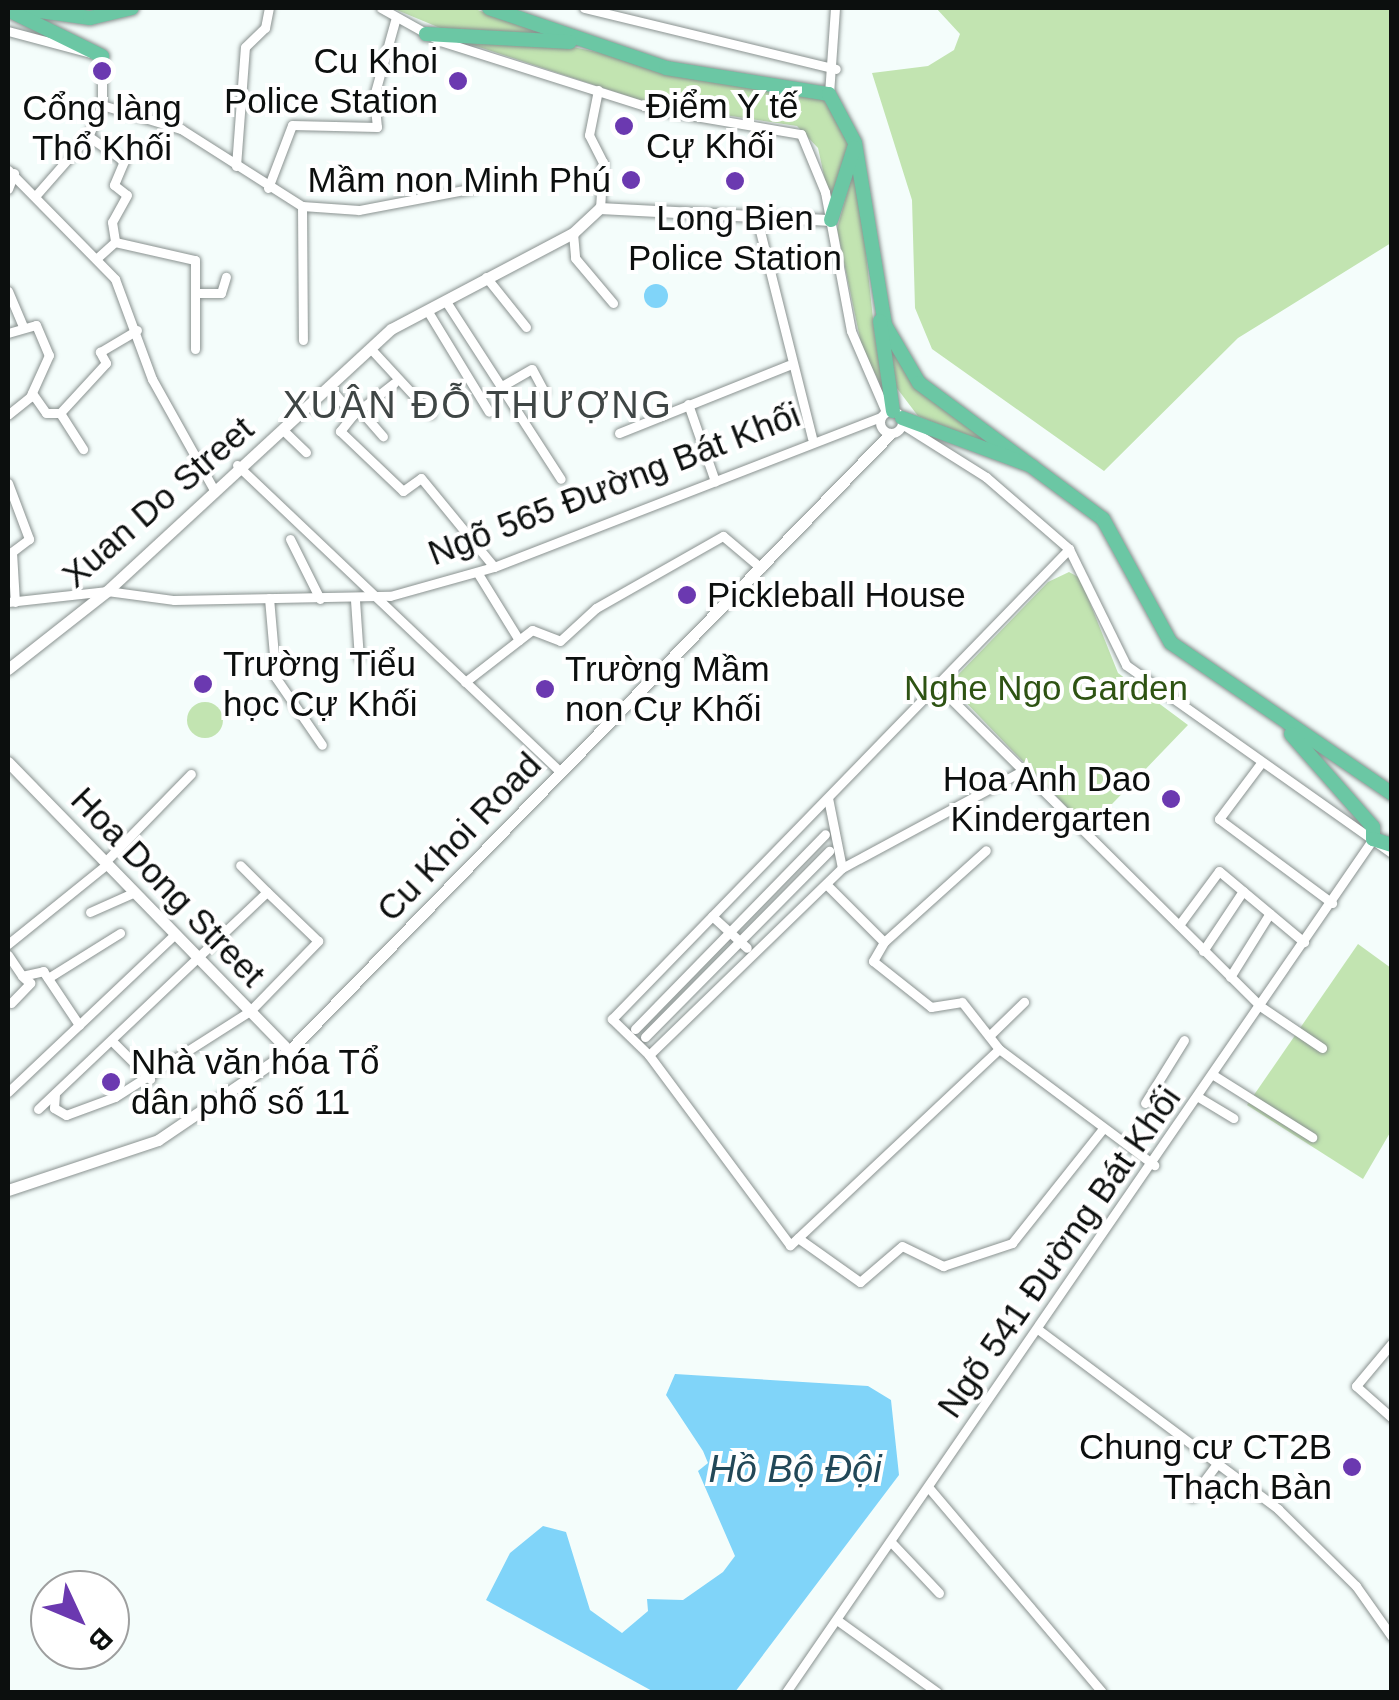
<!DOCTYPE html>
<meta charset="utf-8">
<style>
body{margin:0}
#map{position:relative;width:1399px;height:1700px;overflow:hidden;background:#f4fdfb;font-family:Helvetica,sans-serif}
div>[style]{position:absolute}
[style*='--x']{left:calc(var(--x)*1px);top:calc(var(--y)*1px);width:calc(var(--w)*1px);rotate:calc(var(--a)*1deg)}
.green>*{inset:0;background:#c2e4b1}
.round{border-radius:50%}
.water>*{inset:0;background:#80d4f9}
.roads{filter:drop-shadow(0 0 2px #8a9290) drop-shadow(0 0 2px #8a9290)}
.minor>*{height:9px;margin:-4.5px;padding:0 4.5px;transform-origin:4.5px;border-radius:4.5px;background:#fff}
.minor>.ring{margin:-4.5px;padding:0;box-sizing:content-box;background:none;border:9px solid #fff;border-radius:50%}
.tertiary>*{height:11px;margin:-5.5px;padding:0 5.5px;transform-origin:5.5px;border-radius:5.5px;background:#fff}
.primary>*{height:14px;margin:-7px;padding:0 7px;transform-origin:7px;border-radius:7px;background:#6bc7a4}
.dots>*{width:28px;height:28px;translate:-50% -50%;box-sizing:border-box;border:5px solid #fff;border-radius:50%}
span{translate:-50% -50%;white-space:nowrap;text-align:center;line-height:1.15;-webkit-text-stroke:8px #fff;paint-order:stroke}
.poi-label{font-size:35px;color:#0c0f0e}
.right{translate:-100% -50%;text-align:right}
.left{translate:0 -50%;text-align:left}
.street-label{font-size:35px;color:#0c0f0e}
.park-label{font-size:35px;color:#2e5313}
.neighbourhood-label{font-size:38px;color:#3f4645;letter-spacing:2.5px}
.water-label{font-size:38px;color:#224858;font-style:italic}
.frame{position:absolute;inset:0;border:10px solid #0c0f0e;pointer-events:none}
.north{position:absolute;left:30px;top:1570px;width:100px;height:100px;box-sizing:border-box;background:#fff;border:2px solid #9e9f9f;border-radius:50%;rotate:134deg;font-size:28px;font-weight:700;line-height:40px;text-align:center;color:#0c0f0e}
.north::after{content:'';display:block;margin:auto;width:35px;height:45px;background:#6b39b0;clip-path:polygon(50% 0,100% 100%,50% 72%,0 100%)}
</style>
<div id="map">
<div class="green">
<div style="clip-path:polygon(392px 8px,472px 8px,556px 37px,445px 30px)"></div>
<div style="clip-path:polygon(936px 8px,1391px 8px,1391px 243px,1238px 338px,1104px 471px,932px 349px,915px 308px,912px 200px,872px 73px,928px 66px,954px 50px,960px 34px)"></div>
<div style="clip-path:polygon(464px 42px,573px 47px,823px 99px,852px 139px,830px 203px,818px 148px,797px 126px,652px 104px)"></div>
<div style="clip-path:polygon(856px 161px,875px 337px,884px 391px,862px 348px,837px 229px)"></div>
<div style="clip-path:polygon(887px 330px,900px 360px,1014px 456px,918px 416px,896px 387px)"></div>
<div style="clip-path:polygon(1069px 572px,1080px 578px,1118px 673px,1188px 725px,1088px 829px,954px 690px,953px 680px,1048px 582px)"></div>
<div class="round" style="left:187px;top:702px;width:36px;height:36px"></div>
<div style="clip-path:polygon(1358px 944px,1391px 968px,1391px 1131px,1363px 1179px,1247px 1105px)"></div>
</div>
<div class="water">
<div class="round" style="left:644px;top:284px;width:24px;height:24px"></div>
<div style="clip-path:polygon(675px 1374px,868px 1386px,891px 1400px,899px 1475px,735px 1692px,654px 1692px,486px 1600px,510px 1553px,543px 1526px,566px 1532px,590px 1610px,622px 1633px,648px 1611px,647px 1599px,683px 1600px,723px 1572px,735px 1556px,698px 1471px,708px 1463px,703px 1451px,666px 1395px)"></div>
</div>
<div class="roads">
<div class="minor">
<div style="--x:381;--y:8;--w:68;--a:29.2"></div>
<div style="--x:440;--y:41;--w:225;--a:17.6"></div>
<div style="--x:654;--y:109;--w:149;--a:9.7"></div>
<div style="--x:801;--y:134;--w:63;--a:67.5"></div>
<div style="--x:825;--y:192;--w:141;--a:79.4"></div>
<div style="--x:851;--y:331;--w:88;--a:66.6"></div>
<div style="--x:584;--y:8;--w:259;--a:13.6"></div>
<div style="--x:8;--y:31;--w:97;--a:14.9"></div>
<div style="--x:102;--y:56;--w:49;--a:90"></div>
<div style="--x:102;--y:105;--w:34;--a:114"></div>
<div style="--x:88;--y:136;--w:77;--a:131.3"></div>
<div style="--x:598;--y:90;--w:46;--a:101.3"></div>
<div style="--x:589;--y:135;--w:30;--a:63"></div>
<div style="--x:603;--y:162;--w:46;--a:93.7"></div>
<div style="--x:829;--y:94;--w:86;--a:-86"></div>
<div style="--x:102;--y:105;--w:83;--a:16.9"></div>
<div style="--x:181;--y:129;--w:143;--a:32.5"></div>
<div style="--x:302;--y:206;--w:134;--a:89.6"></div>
<div style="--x:88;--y:136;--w:44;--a:34.8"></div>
<div style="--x:124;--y:161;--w:26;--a:113"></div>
<div style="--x:114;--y:185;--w:16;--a:38"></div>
<div style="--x:127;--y:195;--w:31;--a:119"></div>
<div style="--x:112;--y:222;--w:20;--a:81"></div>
<div style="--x:236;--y:166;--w:119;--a:-85.7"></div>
<div style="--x:245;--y:47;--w:28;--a:-44"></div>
<div style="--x:265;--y:28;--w:20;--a:-79"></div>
<div style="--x:8;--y:170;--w:153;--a:45.5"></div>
<div style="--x:115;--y:279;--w:107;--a:69.7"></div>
<div style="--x:152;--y:379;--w:125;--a:60.8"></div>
<div style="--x:268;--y:188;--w:67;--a:-69.1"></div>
<div style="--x:292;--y:125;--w:85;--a:1.3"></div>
<div style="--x:377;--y:127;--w:31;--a:-96"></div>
<div style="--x:374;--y:96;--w:82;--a:-74.4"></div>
<div style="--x:8;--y:189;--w:17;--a:-69"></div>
<div style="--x:302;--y:206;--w:57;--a:4"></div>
<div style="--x:359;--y:210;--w:117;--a:-10.8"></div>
<div style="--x:756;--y:215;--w:230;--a:75.9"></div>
<div style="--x:573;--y:233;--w:25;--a:85"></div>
<div style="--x:575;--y:258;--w:59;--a:49.8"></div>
<div style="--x:96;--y:259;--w:25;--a:-42"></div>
<div style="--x:115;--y:242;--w:82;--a:12.7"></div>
<div style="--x:195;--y:260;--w:89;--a:90"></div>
<div style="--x:486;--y:277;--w:64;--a:51.3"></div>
<div style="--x:8;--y:291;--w:39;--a:67"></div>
<div style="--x:196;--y:293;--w:25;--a:0"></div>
<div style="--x:221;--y:293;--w:17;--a:-73"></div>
<div style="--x:445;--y:300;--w:213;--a:57.1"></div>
<div style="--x:427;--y:310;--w:119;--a:58.7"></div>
<div style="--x:8;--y:333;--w:29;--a:-16"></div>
<div style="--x:36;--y:325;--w:33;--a:67"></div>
<div style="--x:49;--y:355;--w:46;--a:114.3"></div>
<div style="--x:30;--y:397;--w:28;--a:141"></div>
<div style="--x:371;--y:349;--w:88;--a:47.3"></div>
<div style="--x:502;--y:386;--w:34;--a:-30"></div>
<div style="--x:532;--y:369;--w:26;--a:62"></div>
<div style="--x:331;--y:389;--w:34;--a:50"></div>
<div style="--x:353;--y:415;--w:21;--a:129"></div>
<div style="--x:340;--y:431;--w:87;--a:43.6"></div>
<div style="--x:403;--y:491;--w:22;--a:-36"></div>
<div style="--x:421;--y:478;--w:115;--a:50.6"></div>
<div style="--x:32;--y:393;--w:24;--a:55"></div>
<div style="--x:46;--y:413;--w:14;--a:0"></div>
<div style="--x:60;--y:413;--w:68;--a:-47.4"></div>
<div style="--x:106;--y:363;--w:13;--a:-119"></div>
<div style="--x:100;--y:352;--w:43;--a:-30.7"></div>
<div style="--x:688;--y:404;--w:82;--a:70.7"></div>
<div style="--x:360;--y:410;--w:35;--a:49"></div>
<div class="ring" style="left:880px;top:411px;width:13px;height:13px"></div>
<div style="--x:60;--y:413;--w:43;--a:57.4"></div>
<div style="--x:353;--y:415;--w:52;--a:-38"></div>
<div style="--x:905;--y:426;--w:96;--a:32.2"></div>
<div style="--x:986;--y:477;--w:110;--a:40.9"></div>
<div style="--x:1069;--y:549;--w:129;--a:63.8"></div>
<div style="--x:1126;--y:665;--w:326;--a:35.3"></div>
<div style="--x:283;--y:430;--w:32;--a:44"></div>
<div style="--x:619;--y:433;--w:183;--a:-21.8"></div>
<div style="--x:237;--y:465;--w:447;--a:43.5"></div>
<div style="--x:8;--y:483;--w:60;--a:69.4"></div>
<div style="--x:29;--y:539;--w:21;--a:143"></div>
<div style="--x:12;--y:552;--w:50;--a:86.6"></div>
<div style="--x:290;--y:539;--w:67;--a:63.4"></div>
<div style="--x:477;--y:572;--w:80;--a:58.3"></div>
<div style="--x:269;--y:598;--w:80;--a:85"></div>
<div style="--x:276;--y:678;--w:81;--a:55.5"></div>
<div style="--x:355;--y:600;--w:58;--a:86.1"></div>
<div style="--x:8;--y:602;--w:100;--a:-6.3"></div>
<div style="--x:107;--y:591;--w:68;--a:7.7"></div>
<div style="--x:174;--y:600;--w:216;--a:-1.1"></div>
<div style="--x:390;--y:596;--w:108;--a:-15.6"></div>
<div style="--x:494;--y:567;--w:415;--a:-21.2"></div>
<div style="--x:465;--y:682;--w:85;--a:-37.8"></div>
<div style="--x:532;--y:630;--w:30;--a:21"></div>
<div style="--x:560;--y:641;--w:49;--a:-42.5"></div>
<div style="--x:596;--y:608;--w:146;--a:-29.6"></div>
<div style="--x:723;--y:536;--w:50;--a:40.1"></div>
<div style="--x:937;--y:685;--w:455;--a:44.8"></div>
<div style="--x:1260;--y:1006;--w:75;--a:34.1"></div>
<div style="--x:1261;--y:763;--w:70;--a:126.9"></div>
<div style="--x:1219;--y:819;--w:141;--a:36.6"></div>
<div style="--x:828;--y:798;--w:71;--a:78.7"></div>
<div style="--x:105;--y:862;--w:123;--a:-45.7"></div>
<div style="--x:826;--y:884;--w:82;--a:45"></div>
<div style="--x:884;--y:942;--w:22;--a:120"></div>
<div style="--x:873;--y:961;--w:74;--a:38.4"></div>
<div style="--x:931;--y:1007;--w:31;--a:-9"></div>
<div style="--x:962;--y:1002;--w:60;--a:51.8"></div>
<div style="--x:999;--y:1049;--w:194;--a:36.8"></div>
<div style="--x:90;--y:912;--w:49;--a:-24"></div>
<div style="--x:712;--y:916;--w:47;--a:42.4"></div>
<div style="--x:1179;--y:925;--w:67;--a:-53.5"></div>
<div style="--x:1219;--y:871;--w:111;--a:39.9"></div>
<div style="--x:884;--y:942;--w:137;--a:-42"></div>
<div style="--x:8;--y:944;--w:127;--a:-38.9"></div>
<div style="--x:1203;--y:951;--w:72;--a:-56.3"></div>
<div style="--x:8;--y:955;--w:25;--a:56"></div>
<div style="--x:22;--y:976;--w:22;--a:-13"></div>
<div style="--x:43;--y:971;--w:65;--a:56.3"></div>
<div style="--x:1230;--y:977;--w:75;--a:-58"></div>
<div style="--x:48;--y:978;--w:85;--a:-32"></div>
<div style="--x:11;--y:1003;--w:28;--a:-46"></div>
<div style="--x:30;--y:983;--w:8;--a:-140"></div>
<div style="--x:635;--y:1029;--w:272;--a:-45.7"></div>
<div style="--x:989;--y:1036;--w:49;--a:-44.2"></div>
<div style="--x:645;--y:1037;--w:262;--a:-45.3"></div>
<div style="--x:112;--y:1041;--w:54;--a:45"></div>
<div style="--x:999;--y:1049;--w:287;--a:136.8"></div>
<div style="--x:790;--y:1245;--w:237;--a:-126.6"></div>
<div style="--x:649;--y:1055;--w:52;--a:-135.8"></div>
<div style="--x:612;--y:1019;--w:656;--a:-45.8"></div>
<div style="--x:649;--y:1055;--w:269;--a:-44.1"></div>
<div style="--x:842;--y:868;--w:204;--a:-28.3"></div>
<div style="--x:1215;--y:1076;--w:115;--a:32.2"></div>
<div style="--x:8;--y:1092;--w:230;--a:-43.4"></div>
<div style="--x:55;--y:1094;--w:14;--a:94"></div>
<div style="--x:54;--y:1108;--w:14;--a:30"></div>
<div style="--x:66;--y:1115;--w:52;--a:-20.2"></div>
<div style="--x:115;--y:1097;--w:160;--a:-32.5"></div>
<div style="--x:250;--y:1011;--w:98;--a:-45.8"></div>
<div style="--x:318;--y:941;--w:71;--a:-136.1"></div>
<div style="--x:1200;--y:1098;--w:39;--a:31"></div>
<div style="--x:1145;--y:1103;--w:74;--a:-58.2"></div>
<div style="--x:38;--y:1109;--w:315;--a:-43.5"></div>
<div style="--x:267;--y:892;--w:38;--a:-135"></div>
<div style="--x:798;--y:1238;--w:76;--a:35.4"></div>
<div style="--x:860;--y:1282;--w:55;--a:-40.6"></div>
<div style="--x:902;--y:1246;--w:46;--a:26"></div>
<div style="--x:943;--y:1266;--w:73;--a:-18.4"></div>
<div style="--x:1012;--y:1243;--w:144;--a:-51.5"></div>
<div style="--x:1039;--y:1330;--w:299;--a:36.8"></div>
<div style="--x:1278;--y:1509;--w:110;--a:44.6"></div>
<div style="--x:1356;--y:1586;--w:62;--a:54.8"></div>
<div style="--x:1392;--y:1343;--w:56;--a:129.9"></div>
<div style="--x:1356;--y:1386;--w:48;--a:41.6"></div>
<div style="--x:929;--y:1488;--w:267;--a:49.7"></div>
<div style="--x:1192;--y:1497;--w:40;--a:-53"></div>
<div style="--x:891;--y:1542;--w:70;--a:46.7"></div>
<div style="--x:837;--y:1620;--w:123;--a:35.8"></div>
<div style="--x:786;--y:1692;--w:1035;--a:-55.47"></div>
</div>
<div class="tertiary">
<div style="--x:8;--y:669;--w:126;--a:-38.2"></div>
<div style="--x:107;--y:591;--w:386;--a:-42.7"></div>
<div style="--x:391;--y:329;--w:206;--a:-27.8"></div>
<div style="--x:573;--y:233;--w:37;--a:-43"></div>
<div style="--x:600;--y:208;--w:231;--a:3"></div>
<div style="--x:8;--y:762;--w:403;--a:45.8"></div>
<div style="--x:8;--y:1190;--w:158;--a:-18.4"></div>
<div style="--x:158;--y:1140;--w:158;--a:-34.2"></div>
<div style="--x:289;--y:1051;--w:861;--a:-45.75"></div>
</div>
<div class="primary">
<div style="--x:18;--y:8;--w:73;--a:7.9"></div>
<div style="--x:90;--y:18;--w:43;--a:-13.4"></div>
<div style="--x:489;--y:8;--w:187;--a:18.7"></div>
<div style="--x:666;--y:68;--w:165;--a:9.1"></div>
<div style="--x:829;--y:94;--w:55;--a:62"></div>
<div style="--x:855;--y:143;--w:184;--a:80.6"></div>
<div style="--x:885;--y:325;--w:67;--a:59.6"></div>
<div style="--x:919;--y:383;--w:229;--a:36.5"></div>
<div style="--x:1103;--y:519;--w:141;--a:61.3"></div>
<div style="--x:1171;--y:643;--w:268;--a:34.3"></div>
<div style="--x:8;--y:10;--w:105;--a:26.1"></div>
<div style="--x:426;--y:34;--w:144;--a:3.2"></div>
<div style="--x:831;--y:220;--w:76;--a:-72.3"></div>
<div style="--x:880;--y:321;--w:91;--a:81.8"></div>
<div style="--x:902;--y:418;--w:139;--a:20.3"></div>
<div style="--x:1291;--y:734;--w:124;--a:48.6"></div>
<div style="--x:1373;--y:827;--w:12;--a:90"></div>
<div style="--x:1373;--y:839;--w:20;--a:18"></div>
</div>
</div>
<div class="dots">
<div style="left:102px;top:71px;background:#6b39b0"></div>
<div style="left:458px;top:81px;background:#6b39b0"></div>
<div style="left:624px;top:126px;background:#6b39b0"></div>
<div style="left:631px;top:180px;background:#6b39b0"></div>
<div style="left:735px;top:181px;background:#6b39b0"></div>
<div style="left:687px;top:595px;background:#6b39b0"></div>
<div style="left:203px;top:684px;background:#6b39b0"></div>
<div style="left:545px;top:689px;background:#6b39b0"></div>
<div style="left:1171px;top:799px;background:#6b39b0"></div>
<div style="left:111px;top:1082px;background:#6b39b0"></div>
<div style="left:1352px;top:1467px;background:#6b39b0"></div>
</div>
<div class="poi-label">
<span class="right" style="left:438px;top:81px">Cu Khoi<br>Police Station</span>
<span class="left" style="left:646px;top:126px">Điểm Y tế<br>Cự Khối</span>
<span style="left:102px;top:128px">Cổng làng<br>Thổ Khối</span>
<span class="right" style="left:611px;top:180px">Mầm non Minh Phú</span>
<span style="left:735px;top:238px">Long Bien<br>Police Station</span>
<span class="left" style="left:707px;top:595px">Pickleball House</span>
<span class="left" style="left:223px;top:684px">Trường Tiểu<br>học Cự Khối</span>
<span class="left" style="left:565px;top:689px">Trường Mầm<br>non Cự Khối</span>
<span class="right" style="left:1151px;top:799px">Hoa Anh Dao<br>Kindergarten</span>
<span class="left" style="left:131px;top:1082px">Nhà văn hóa Tổ<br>dân phố số 11</span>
<span class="right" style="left:1332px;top:1467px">Chung cư CT2B<br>Thạch Bàn</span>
</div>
<div class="street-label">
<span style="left:614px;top:484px;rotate:-21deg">Ngõ 565 Đường Bát Khối</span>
<span style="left:158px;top:502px;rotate:-41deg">Xuan Do Street</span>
<span style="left:459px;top:837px;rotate:-46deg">Cu Khoi Road</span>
<span style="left:168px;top:887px;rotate:46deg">Hoa Dong Street</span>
<span style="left:1059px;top:1252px;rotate:-55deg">Ngõ 541 Đường Bát Khối</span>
</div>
<div class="park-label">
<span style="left:1046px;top:688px">Nghe Ngo Garden</span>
</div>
<div class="neighbourhood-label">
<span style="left:478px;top:406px">XUÂN ĐỖ THƯỢNG</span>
</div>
<div class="water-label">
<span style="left:795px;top:1470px">Hồ Bộ Đội</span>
</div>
<div class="frame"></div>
<div class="north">B</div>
</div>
